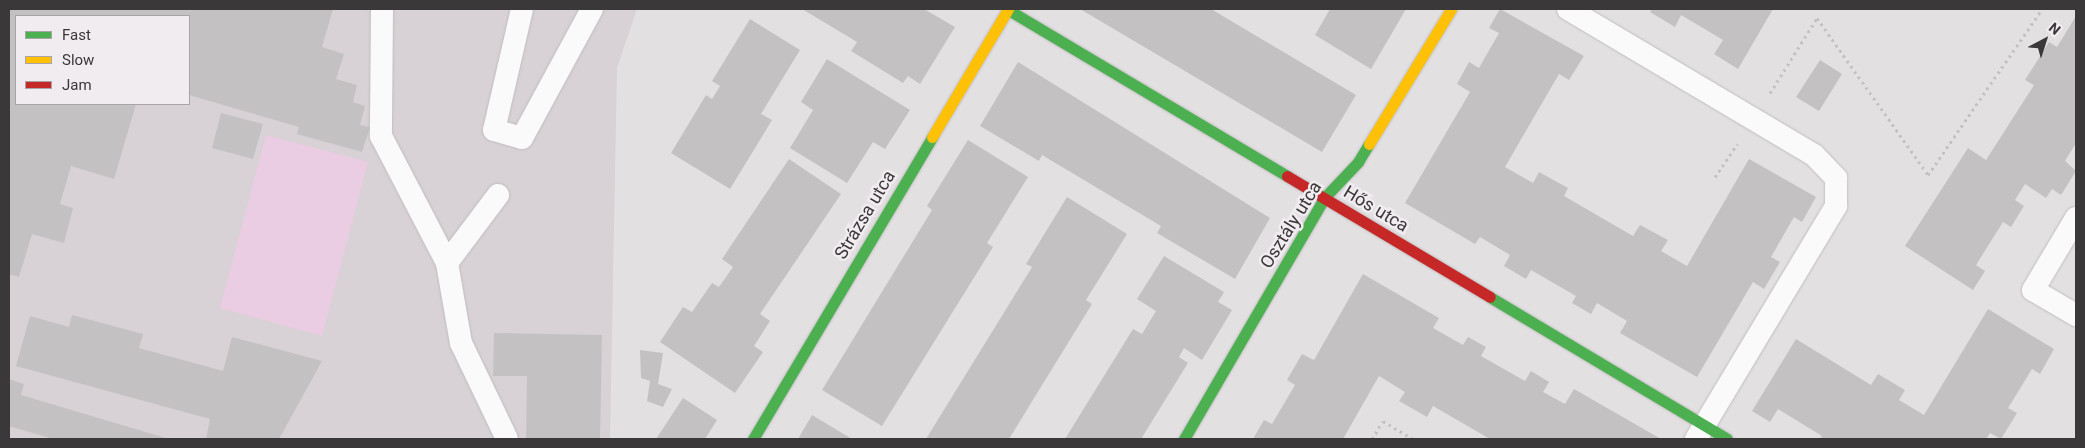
<!DOCTYPE html>
<meta charset="utf-8">
<style>
body{margin:0}
#map{position:relative;width:2085px;height:448px;overflow:hidden;background:#e3e0e2;font-family:Roboto,sans-serif}
div>[style]{position:absolute}
[style*='--x']{left:calc(var(--x)*1px);top:calc(var(--y)*1px);width:calc(var(--w)*1px);rotate:calc(var(--a)*1deg)}
.built>*{inset:0;background:#d8d1d5}
.green>*{inset:0;background:#eacde2}
.building>*{inset:0;background:#c4c1c3}
.path>*{height:3px;margin-top:-1.5px;transform-origin:0;background:repeating-linear-gradient(90deg,#c1c1c1 0 2.5px,transparent 0 6.5px)}
.roads{filter:drop-shadow(0 0 1px #c0bec0) drop-shadow(0 0 1px #c0bec0)}
.lane>*{height:22px;margin:-11px;padding:0 11px;transform-origin:11px;border-radius:11px;background:#fbfafb}
.fast>*{height:11px;margin:-5.5px;padding:0 5.5px;transform-origin:5.5px;border-radius:5.5px;background:#4caf50}
.slow>*{height:11px;margin:-5.5px;padding:0 5.5px;transform-origin:5.5px;border-radius:5.5px;background:#ffc107}
.jam>*{height:11px;margin:-5.5px;padding:0 5.5px;transform-origin:5.5px;border-radius:5.5px;background:#c62828}
span{translate:-50% -50%;white-space:nowrap;text-align:center;line-height:1.15;-webkit-text-stroke:5px #f1ecf0;paint-order:stroke}
.street-label{font-size:18px;color:#3a3839}
.frame{position:absolute;inset:0;border:10px solid #3a3839;pointer-events:none}
.legend{position:absolute;left:15px;top:15px;width:175px;height:90px;box-sizing:border-box;background:#f1ecf0;border:1px solid #a8a4a7;margin:0;padding:6px 9px;list-style:none;font-size:15px;color:#3a3839}
.legend li{display:flex;align-items:center;gap:10px;height:25px}
.legend b{width:25px;border:1px solid #a8a4a7}
.north{position:absolute;left:2020px;top:15px;width:50px;height:50px;-webkit-text-stroke:4px #f1ecf0;paint-order:stroke;rotate:40deg;font-size:14px;font-weight:700;line-height:20px;text-align:center;color:#3a3839}
.north::after{content:'';display:block;margin:auto;width:18px;height:22px;background:#3a3839;clip-path:polygon(50% 0,100% 100%,50% 72%,0 100%)}
</style>
<div id="map">
<div class="built">
<div style="clip-path:polygon(evenodd,9px 9px,637px 9px,617px 68px,610px 439px,9px 439px,9px 9px,16px 16px,189px 16px,189px 104px,16px 104px,16px 16px)"></div>
</div>
<div class="green">
<div style="clip-path:polygon(266px 135px,368px 162px,322px 336px,220px 308px)"></div>
</div>
<div class="building">
<div style="clip-path:polygon(9px 9px,333px 9px,322px 47px,344px 54px,336px 79px,357px 85px,353px 102px,365px 106px,360px 125px,370px 127px,362px 152px,297px 134px,299px 127px,189px 95px,189px 16px,16px 16px,16px 104px,136px 104px,114px 179px,71px 166px,60px 204px,73px 208px,64px 243px,32px 234px,19px 277px,9px 274px)"></div>
<div style="clip-path:polygon(802px 9px,924px 9px,955px 27px,920px 84px,908px 76px,903px 83px,851px 51px,857px 42px)"></div>
<div style="clip-path:polygon(1080px 9px,1211px 9px,1356px 95px,1322px 152px)"></div>
<div style="clip-path:polygon(1330px 9px,1406px 9px,1371px 69px,1315px 35px)"></div>
<div style="clip-path:polygon(1500px 9px,1584px 56px,1569px 80px,1559px 74px,1505px 167px,1533px 183px,1539px 172px,1568px 188px,1564px 196px,1633px 236px,1640px 225px,1668px 240px,1661px 251px,1687px 266px,1749px 159px,1816px 197px,1802px 222px,1794px 217px,1771px 257px,1780px 262px,1764px 289px,1753px 282px,1697px 377px,1620px 333px,1627px 321px,1597px 303px,1591px 314px,1572px 303px,1576px 296px,1531px 270px,1526px 279px,1504px 266px,1510px 255px,1480px 237px,1475px 244px,1405px 203px,1470px 92px,1457px 84px,1469px 62px,1479px 68px,1499px 33px,1489px 28px)"></div>
<div style="clip-path:polygon(1652px 9px,1773px 9px,1738px 69px,1714px 54px,1723px 40px,1681px 15px,1675px 27px,1650px 12px)"></div>
<div style="clip-path:polygon(2076px 16px,2076px 143px,2065px 161px,2076px 171px,2061px 195px,2052px 189px,2046px 198px,2025px 184px,2015px 200px,2024px 206px,2011px 227px,2003px 222px,1976px 265px,1985px 271px,1973px 290px,1905px 246px,1968px 148px,1986px 160px,2034px 85px,2025px 80px,2049px 42px,2057px 47px)"></div>
<div style="clip-path:polygon(750px 19px,800px 50px,761px 114px,772px 120px,730px 189px,671px 153px,706px 95px,712px 99px,720px 86px,712px 81px)"></div>
<div style="clip-path:polygon(827px 59px,910px 110px,885px 149px,873px 142px,847px 183px,790px 148px,813px 110px,801px 102px)"></div>
<div style="clip-path:polygon(1820px 60px,1842px 74px,1819px 111px,1796px 97px)"></div>
<div style="clip-path:polygon(1018px 62px,1270px 218px,1235px 279px,1157px 233px,1161px 226px,1042px 155px,1039px 161px,980px 126px)"></div>
<div style="clip-path:polygon(221px 113px,263px 124px,253px 159px,212px 148px)"></div>
<div style="clip-path:polygon(968px 140px,1028px 177px,987px 243px,993px 247px,882px 426px,822px 390px,932px 210px,927px 206px)"></div>
<div style="clip-path:polygon(789px 159px,841px 194px,760px 314px,770px 321px,754px 346px,763px 352px,735px 393px,660px 342px,683px 307px,692px 312px,712px 283px,719px 287px,733px 267px,722px 259px)"></div>
<div style="clip-path:polygon(1067px 197px,1127px 234px,1086px 300px,1092px 304px,1009px 439px,926px 439px,1032px 267px,1026px 264px)"></div>
<div style="clip-path:polygon(1164px 256px,1224px 292px,1218px 302px,1232px 310px,1202px 360px,1184px 348px,1179px 357px,1188px 363px,1141px 439px,1065px 439px,1133px 329px,1142px 334px,1156px 311px,1137px 299px)"></div>
<div style="clip-path:polygon(1363px 274px,1439px 318px,1433px 328px,1463px 345px,1468px 337px,1486px 347px,1481px 356px,1525px 381px,1531px 371px,1549px 382px,1543px 392px,1565px 404px,1574px 389px,1661px 439px,1490px 439px,1433px 406px,1427px 417px,1399px 401px,1405px 392px,1379px 376px,1343px 439px,1253px 439px,1264px 420px,1272px 424px,1295px 385px,1287px 380px,1302px 354px,1314px 360px)"></div>
<div style="clip-path:polygon(1988px 309px,2054px 349px,2040px 374px,2032px 369px,2008px 408px,2017px 413px,2001px 439px,1990px 433px,1986px 439px,1820px 439px,1822px 436px,1778px 409px,1770px 422px,1752px 411px,1796px 339px,1871px 385px,1878px 374px,1905px 390px,1899px 400px,1924px 415px)"></div>
<div style="clip-path:polygon(72px 315px,143px 334px,139px 348px,223px 371px,232px 337px,322px 361px,279px 439px,206px 439px,210px 419px,16px 366px,30px 316px,69px 327px)"></div>
<div style="clip-path:polygon(494px 333px,602px 335px,600px 439px,526px 439px,527px 376px,493px 376px)"></div>
<div style="clip-path:polygon(640px 350px,663px 353px,658px 384px,672px 389px,663px 407px,647px 401px,650px 381px,641px 378px)"></div>
<div style="clip-path:polygon(9px 379px,24px 384px,21px 395px,169px 439px,53px 439px,9px 426px)"></div>
<div style="clip-path:polygon(683px 398px,717px 420px,705px 439px,656px 439px)"></div>
<div style="clip-path:polygon(812px 415px,852px 439px,798px 439px)"></div>
</div>
<div class="path">
<div style="--x:1770;--y:93;--w:89;--a:-57.9"></div>
<div style="--x:1817;--y:18;--w:192;--a:54.7"></div>
<div style="--x:1928;--y:175;--w:201;--a:-55.5"></div>
<div style="--x:1715;--y:177;--w:40;--a:-56"></div>
<div style="--x:1372;--y:439;--w:21;--a:-59"></div>
<div style="--x:1383;--y:421;--w:35;--a:31"></div>
</div>
<div class="roads">
<div class="lane">
<div style="--x:382;--y:9;--w:127;--a:90.5"></div>
<div style="--x:381;--y:136;--w:143;--a:62.5"></div>
<div style="--x:522;--y:9;--w:124;--a:103"></div>
<div style="--x:494;--y:130;--w:29;--a:16"></div>
<div style="--x:522;--y:138;--w:147;--a:-61.5"></div>
<div style="--x:1568;--y:9;--w:286;--a:30.7"></div>
<div style="--x:1814;--y:155;--w:32;--a:46"></div>
<div style="--x:1836;--y:178;--w:28;--a:90"></div>
<div style="--x:1836;--y:206;--w:272;--a:121"></div>
<div style="--x:498;--y:195;--w:85;--a:126.9"></div>
<div style="--x:447;--y:263;--w:81;--a:80.1"></div>
<div style="--x:461;--y:343;--w:106;--a:64.4"></div>
<div style="--x:2076;--y:218;--w:84;--a:120.8"></div>
<div style="--x:2033;--y:290;--w:50;--a:30.2"></div>
</div>
<div class="fast">
<div style="--x:1007;--y:9;--w:326;--a:30.8"></div>
<div style="--x:1490;--y:297;--w:276;--a:30.9"></div>
<div style="--x:753;--y:439;--w:351;--a:-59.3"></div>
<div style="--x:1184;--y:439;--w:279;--a:-59.8"></div>
<div style="--x:1324;--y:198;--w:50;--a:-46.6"></div>
<div style="--x:1358;--y:162;--w:21;--a:-59"></div>
</div>
<div class="slow">
<div style="--x:932;--y:137;--w:149;--a:-59.3"></div>
<div style="--x:1369;--y:144;--w:158;--a:-58.7"></div>
</div>
<div class="jam">
<div style="--x:1287;--y:176;--w:236;--a:30.8"></div>
</div>
</div>
<div class="street-label">
<span style="left:1376px;top:209px;rotate:31deg">Hős utca</span>
<span style="left:865px;top:215px;rotate:-59deg">Strázsa utca</span>
<span style="left:1291px;top:225px;rotate:-58deg">Osztály utca</span>
</div>
<div class="frame"></div>
<ul class="legend">
<li><b style="height:6px;background:#4caf50"></b>Fast</li>
<li><b style="height:6px;background:#ffc107"></b>Slow</li>
<li><b style="height:6px;background:#c62828"></b>Jam</li>
</ul>
<div class="north">N</div>
</div>
